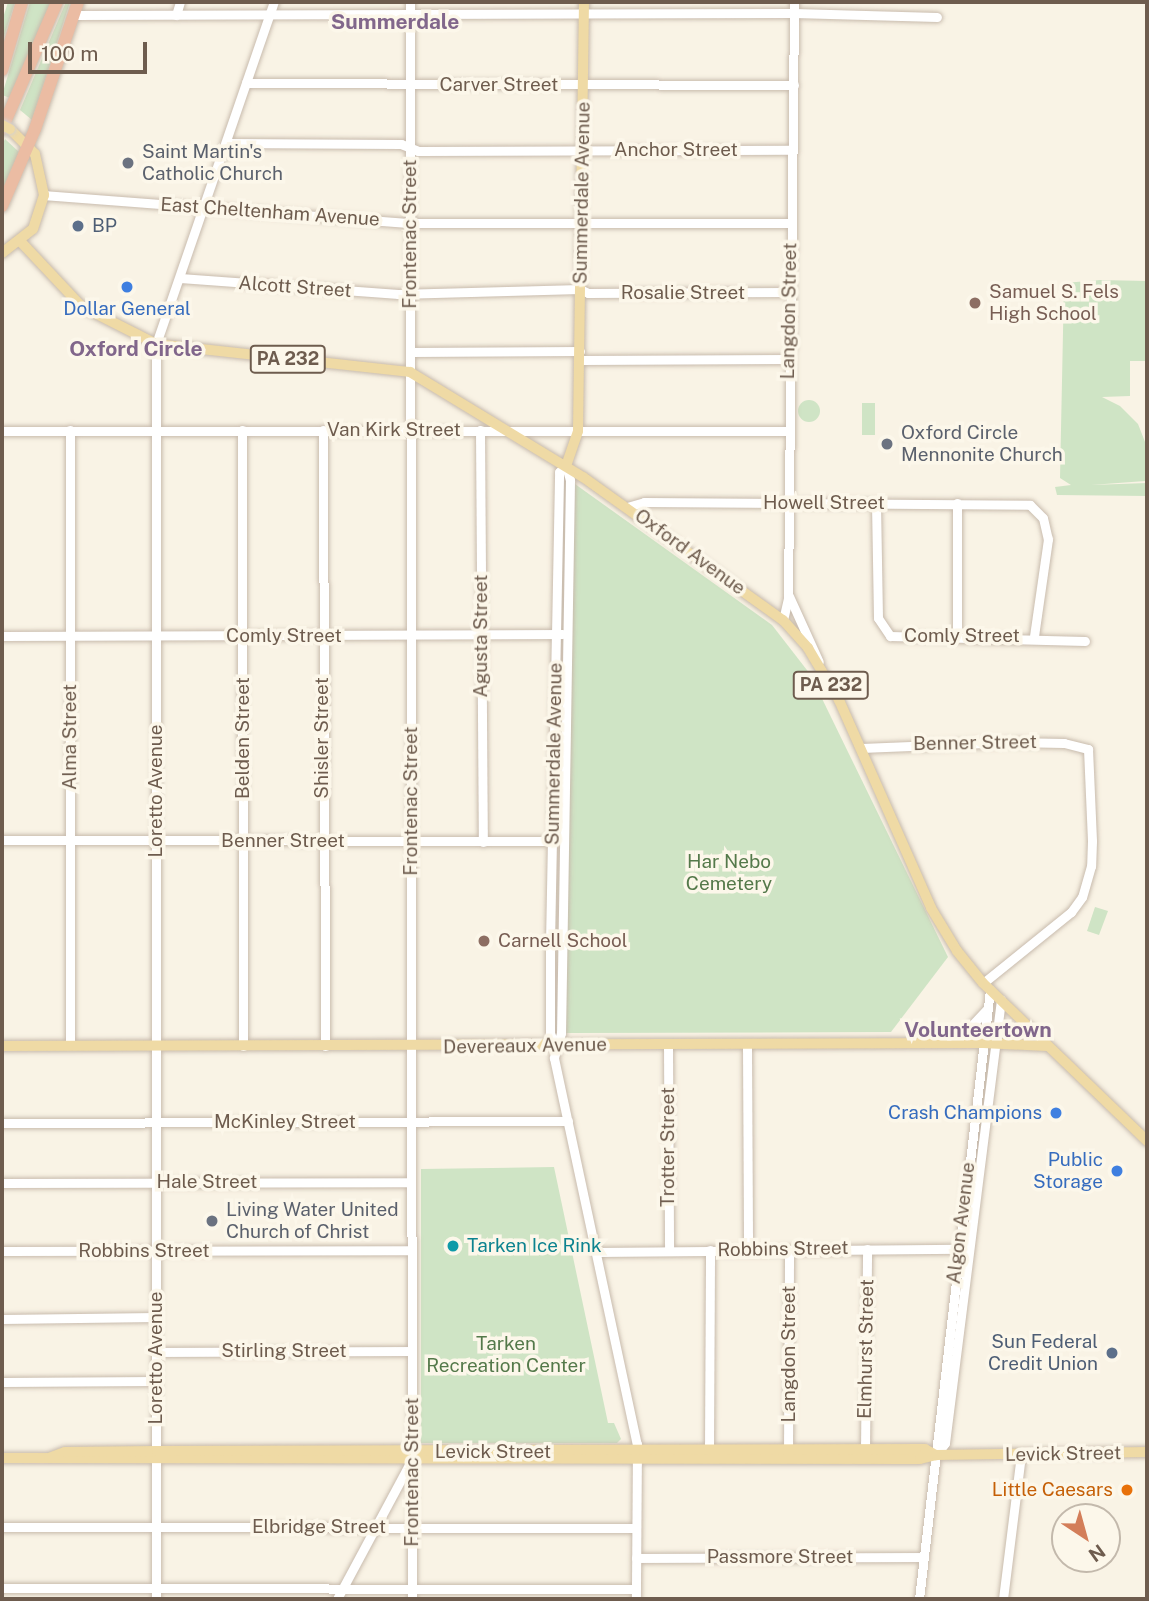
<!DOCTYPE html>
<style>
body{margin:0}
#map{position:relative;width:1149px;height:1601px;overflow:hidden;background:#f9f3e5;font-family:"Public Sans",sans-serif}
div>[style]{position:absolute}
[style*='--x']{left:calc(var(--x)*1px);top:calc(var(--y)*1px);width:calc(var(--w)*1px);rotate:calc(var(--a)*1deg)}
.green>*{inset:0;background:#cfe4c5}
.round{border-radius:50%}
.roads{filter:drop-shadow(0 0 2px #c8bbad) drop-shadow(0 0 2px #c8bbad)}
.minor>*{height:9px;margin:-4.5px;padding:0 4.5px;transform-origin:4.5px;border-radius:4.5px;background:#fff}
.major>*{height:10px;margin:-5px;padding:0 5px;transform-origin:5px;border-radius:5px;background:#efdaa5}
.highway>*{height:12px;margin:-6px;padding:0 6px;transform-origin:6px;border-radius:6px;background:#ebbca3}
.bridges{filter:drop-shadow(0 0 2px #d6d1cd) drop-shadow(0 0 2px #d6d1cd)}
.major-bridge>*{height:10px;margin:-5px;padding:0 5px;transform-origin:5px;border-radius:5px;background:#efdaa5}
.dots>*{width:19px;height:19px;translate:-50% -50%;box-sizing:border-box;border:4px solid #fcf7ea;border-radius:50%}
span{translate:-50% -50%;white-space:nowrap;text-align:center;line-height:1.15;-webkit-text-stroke:7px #fcf7ea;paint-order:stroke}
.shield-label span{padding:2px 5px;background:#fcf7ea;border:2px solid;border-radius:5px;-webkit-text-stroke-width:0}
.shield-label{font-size:18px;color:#6e5c4e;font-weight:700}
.street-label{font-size:19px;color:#6e5c4e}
.worship-label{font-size:19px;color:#5b616d}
.left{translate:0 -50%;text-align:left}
.service-label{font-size:19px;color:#4e5e75}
.right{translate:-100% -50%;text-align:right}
.education-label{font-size:19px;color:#785e54}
.shop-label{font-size:19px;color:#366cbe}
.park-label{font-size:19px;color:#54794a}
.culture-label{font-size:19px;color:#0d838f}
.food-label{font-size:19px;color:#c56008}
.neighbourhood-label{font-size:21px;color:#81668b;font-weight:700}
.frame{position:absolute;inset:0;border:4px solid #6e5c4e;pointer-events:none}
.north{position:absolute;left:1051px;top:1503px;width:70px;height:70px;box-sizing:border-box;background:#fcf7ea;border:2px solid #c3b9ac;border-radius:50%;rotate:144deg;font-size:19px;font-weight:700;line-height:28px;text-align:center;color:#6e5c4e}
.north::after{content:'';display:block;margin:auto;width:24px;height:32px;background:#d37e59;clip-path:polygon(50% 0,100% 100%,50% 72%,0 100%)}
.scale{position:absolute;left:28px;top:42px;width:119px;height:32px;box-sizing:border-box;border:4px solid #6e5c4e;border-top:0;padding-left:9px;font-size:21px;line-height:24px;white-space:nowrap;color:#6e5c4e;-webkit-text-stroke:5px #fcf7ea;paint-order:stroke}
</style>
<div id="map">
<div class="green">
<div style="clip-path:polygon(8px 2px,15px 2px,2px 43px,2px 21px)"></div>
<div style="clip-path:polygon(30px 2px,52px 2px,10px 98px,2px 95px)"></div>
<div style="clip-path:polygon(66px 2px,70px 2px,32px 120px,20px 110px)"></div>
<div style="clip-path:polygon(5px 139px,19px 152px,2px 191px,2px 145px)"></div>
<div style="clip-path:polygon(1100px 280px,1147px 281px,1147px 361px,1130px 361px,1130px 396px,1102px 397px,1120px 406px,1138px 424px,1147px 447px,1147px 473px,1145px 481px,1091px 485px,1147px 483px,1147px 496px,1057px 495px,1055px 487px,1071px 485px,1060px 478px,1064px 283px)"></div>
<div class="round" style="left:798px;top:400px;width:22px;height:22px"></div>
<div style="clip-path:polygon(862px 403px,875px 403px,875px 435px,862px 435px)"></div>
<div style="clip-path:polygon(575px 484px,772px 625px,810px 674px,948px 957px,891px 1032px,565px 1033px)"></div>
<div style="clip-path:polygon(1095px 907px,1108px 911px,1099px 935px,1087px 931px)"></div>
<div style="clip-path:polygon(554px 1167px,608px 1423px,614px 1423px,621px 1439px,617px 1443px,421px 1443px,421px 1169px)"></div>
</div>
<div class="roads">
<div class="minor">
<div style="--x:410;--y:2;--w:1597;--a:89.93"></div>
<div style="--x:74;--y:15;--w:720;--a:-0.16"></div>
<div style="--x:794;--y:13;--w:143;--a:1.6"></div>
<div style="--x:176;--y:15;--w:14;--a:-73"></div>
<div style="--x:246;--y:83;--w:548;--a:0.21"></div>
<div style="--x:226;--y:143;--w:175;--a:0.3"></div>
<div style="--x:401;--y:144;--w:18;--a:22"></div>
<div style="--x:418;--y:151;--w:374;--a:-0.2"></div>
<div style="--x:44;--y:195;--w:367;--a:4.4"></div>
<div style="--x:410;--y:223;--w:380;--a:0"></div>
<div style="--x:180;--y:278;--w:219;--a:4.2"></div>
<div style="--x:398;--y:294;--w:182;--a:-1.6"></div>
<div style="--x:580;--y:289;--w:9;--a:27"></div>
<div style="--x:588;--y:293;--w:201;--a:-0.3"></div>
<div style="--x:410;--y:352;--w:170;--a:-0.3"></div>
<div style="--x:580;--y:360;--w:208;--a:-0.3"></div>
<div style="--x:242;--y:430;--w:616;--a:89.91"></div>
<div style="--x:323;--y:430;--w:616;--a:89.81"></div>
<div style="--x:480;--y:430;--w:412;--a:89.6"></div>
<div style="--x:2;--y:431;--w:785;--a:0"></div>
<div style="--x:876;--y:503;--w:115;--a:89"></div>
<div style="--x:878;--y:618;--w:22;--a:56"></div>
<div style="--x:890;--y:636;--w:195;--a:1.5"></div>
<div style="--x:957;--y:503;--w:134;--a:90"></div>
<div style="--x:627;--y:507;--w:18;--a:-16"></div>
<div style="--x:644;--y:502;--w:386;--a:0.4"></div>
<div style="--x:1030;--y:505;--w:18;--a:45"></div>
<div style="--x:1043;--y:518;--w:22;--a:77"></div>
<div style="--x:1048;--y:539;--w:98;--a:98.2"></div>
<div style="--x:789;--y:596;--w:72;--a:65.6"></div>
<div style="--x:783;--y:620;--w:22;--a:-77"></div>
<div style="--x:788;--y:599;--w:597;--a:-89.42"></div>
<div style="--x:2;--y:636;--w:560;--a:-0.2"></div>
<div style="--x:861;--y:748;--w:149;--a:-2.3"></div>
<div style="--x:1010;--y:742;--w:54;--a:1.1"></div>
<div style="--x:1064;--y:743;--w:25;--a:14"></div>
<div style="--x:1088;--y:749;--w:92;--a:87.5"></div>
<div style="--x:1092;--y:841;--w:25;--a:92"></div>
<div style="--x:1091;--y:866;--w:32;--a:106"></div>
<div style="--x:1082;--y:897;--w:19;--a:126"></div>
<div style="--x:1071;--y:912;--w:113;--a:141.1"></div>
<div style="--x:2;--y:840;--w:553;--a:0.1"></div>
<div style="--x:955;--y:1043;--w:48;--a:-46.7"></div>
<div style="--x:668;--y:1044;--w:205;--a:89.7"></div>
<div style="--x:70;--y:1045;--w:615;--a:-90"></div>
<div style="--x:555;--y:1045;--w:13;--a:-113"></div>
<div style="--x:550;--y:1033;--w:90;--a:-90"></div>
<div style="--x:550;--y:943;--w:309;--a:-88.9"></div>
<div style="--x:556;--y:634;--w:162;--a:-88.9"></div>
<div style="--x:559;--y:472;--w:9;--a:-41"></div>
<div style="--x:566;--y:466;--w:15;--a:74"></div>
<div style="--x:570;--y:480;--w:553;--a:90.93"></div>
<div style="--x:561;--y:1033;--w:26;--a:106"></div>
<div style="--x:554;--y:1058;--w:395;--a:77.9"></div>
<div style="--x:637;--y:1444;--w:155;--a:90.4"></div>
<div style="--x:747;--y:1045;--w:205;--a:89.7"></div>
<div style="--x:2;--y:1123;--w:566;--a:-0.2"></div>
<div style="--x:2;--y:1183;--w:409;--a:-0.1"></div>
<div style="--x:2;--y:1251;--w:409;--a:-0.1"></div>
<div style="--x:597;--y:1252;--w:365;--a:-0.5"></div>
<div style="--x:2;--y:1319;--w:154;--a:-0.7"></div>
<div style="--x:156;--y:1352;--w:256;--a:-0.2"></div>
<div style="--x:2;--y:1382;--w:154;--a:-0.4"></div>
<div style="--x:709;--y:1450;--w:200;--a:-89.7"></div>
<div style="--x:865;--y:1450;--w:201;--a:-89.4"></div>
<div style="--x:788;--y:1454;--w:204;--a:-89.7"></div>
<div style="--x:936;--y:1455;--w:15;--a:-53"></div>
<div style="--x:945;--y:1443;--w:447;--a:-82.8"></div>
<div style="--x:2;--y:1527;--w:634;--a:0.09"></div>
<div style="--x:636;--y:1558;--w:288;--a:-0.2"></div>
<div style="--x:2;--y:1588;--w:634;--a:0.09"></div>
<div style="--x:156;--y:1599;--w:1255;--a:-90"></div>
<div style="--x:156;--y:344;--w:362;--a:-71"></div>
<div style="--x:337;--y:1599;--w:157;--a:-61.8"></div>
<div style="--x:919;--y:1599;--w:613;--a:-83.35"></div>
<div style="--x:1003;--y:1599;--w:145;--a:-82.9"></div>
</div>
<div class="major">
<div style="--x:21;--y:242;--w:88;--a:46.8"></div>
<div style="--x:81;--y:306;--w:84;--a:26.9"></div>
<div style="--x:156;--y:344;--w:256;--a:6.3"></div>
<div style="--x:410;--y:372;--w:202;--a:31.3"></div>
<div style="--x:583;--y:477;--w:246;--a:35.6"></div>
<div style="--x:783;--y:620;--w:38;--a:48"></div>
<div style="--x:808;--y:648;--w:61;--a:59.2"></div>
<div style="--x:839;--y:700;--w:227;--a:66.1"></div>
<div style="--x:931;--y:908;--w:50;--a:58.8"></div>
<div style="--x:957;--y:951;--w:41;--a:50.9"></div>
<div style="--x:983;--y:983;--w:228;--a:43.9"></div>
<div style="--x:2;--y:253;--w:39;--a:-38"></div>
<div style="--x:33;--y:229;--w:36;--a:-72"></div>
<div style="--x:44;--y:195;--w:42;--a:-102.4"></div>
<div style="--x:35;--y:154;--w:35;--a:-135"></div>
<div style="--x:566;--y:466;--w:37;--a:-71"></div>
<div style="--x:578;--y:431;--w:429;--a:-89.2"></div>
<div style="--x:2;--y:1046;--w:981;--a:-0.18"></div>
<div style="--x:983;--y:1043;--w:64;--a:2.7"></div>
<div style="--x:2;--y:1458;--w:918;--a:0.06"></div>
<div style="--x:920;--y:1459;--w:16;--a:-14"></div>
<div style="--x:936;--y:1455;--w:211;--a:-0.8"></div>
<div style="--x:49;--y:1458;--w:17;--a:-21"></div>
<div style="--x:65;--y:1452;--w:92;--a:-0.6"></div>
<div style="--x:157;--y:1451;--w:768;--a:-0.15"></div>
<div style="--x:925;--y:1449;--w:13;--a:29"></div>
</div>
<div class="highway">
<div style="--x:2;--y:70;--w:71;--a:-73.6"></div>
<div style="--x:2;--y:129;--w:138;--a:-66.6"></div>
<div style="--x:2;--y:206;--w:84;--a:-66.8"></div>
<div style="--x:35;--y:129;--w:134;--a:-71.3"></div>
</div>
</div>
<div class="bridges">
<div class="major-bridge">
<div style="--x:2;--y:125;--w:9;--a:27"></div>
</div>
</div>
<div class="dots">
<div style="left:128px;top:163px;background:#6b7280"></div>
<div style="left:78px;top:226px;background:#5c6f8a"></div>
<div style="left:127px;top:287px;background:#3f7fe0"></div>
<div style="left:975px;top:303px;background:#8d6e63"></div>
<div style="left:887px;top:444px;background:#6b7280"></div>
<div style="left:484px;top:941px;background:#8d6e63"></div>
<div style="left:1056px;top:1113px;background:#3f7fe0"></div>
<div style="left:1117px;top:1171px;background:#3f7fe0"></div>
<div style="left:212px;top:1221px;background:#6b7280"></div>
<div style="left:453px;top:1246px;background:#0f9aa8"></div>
<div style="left:1112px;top:1353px;background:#5c6f8a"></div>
<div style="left:1127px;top:1490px;background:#e8710a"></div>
</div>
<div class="shield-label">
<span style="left:288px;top:359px">PA 232</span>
<span style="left:831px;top:685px">PA 232</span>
</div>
<div class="street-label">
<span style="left:499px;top:85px">Carver Street</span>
<span style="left:676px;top:150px">Anchor Street</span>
<span style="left:582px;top:193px;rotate:-89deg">Summerdale Avenue</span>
<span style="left:270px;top:212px;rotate:4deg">East Cheltenham Avenue</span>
<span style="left:410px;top:234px;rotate:-90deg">Frontenac Street</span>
<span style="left:295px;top:287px;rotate:4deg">Alcott Street</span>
<span style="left:683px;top:293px">Rosalie Street</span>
<span style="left:789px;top:311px;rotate:-89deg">Langdon Street</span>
<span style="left:394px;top:430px">Van Kirk Street</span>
<span style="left:824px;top:503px">Howell Street</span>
<span style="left:690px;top:552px;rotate:36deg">Oxford Avenue</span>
<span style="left:284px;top:636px">Comly Street</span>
<span style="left:481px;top:636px;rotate:-90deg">Agusta Street</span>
<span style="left:962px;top:636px">Comly Street</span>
<span style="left:70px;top:737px;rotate:-90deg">Alma Street</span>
<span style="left:243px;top:738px;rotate:-90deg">Belden Street</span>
<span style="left:322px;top:738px;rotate:-90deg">Shisler Street</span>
<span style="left:975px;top:743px;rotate:-1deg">Benner Street</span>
<span style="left:554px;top:754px;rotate:-89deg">Summerdale Avenue</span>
<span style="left:156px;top:791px;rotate:-90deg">Loretto Avenue</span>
<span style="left:411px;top:801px;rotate:-90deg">Frontenac Street</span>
<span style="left:283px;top:841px">Benner Street</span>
<span style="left:525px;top:1046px;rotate:-1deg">Devereaux Avenue</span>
<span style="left:285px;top:1122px">McKinley Street</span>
<span style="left:668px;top:1147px;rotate:-90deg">Trotter Street</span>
<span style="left:207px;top:1182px">Hale Street</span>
<span style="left:961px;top:1223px;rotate:-83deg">Algon Avenue</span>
<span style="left:783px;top:1249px;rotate:-1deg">Robbins Street</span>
<span style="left:144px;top:1251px">Robbins Street</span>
<span style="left:866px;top:1349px;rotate:-89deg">Elmhurst Street</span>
<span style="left:284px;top:1351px">Stirling Street</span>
<span style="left:789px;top:1354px;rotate:-90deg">Langdon Street</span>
<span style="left:156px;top:1358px;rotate:-90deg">Loretto Avenue</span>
<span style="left:493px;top:1452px">Levick Street</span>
<span style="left:1063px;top:1454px;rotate:-1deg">Levick Street</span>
<span style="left:412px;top:1472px;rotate:-90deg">Frontenac Street</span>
<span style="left:319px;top:1527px">Elbridge Street</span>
<span style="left:780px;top:1557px">Passmore Street</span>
</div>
<div class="worship-label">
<span class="left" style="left:142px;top:163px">Saint Martin's<br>Catholic Church</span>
<span class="left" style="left:901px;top:444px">Oxford Circle<br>Mennonite Church</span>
<span class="left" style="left:226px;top:1221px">Living Water United<br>Church of Christ</span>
</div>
<div class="service-label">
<span class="left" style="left:92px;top:226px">BP</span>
<span class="right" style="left:1098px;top:1353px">Sun Federal<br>Credit Union</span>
</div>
<div class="education-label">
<span class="left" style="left:989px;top:303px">Samuel S. Fels<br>High School</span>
<span class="left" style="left:498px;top:941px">Carnell School</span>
</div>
<div class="shop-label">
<span style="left:127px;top:309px">Dollar General</span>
<span class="right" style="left:1042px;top:1113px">Crash Champions</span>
<span class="right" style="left:1103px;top:1171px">Public<br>Storage</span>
</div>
<div class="park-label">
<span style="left:729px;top:873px">Har Nebo<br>Cemetery</span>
<span style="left:506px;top:1355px">Tarken<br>Recreation Center</span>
</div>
<div class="culture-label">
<span class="left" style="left:467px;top:1246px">Tarken Ice Rink</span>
</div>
<div class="food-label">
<span class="right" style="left:1113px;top:1490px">Little Caesars</span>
</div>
<div class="neighbourhood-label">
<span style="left:395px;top:22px">Summerdale</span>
<span style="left:136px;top:349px">Oxford Circle</span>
<span style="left:978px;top:1030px">Volunteertown</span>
</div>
<div class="frame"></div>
<div class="north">N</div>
<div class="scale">100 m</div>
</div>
